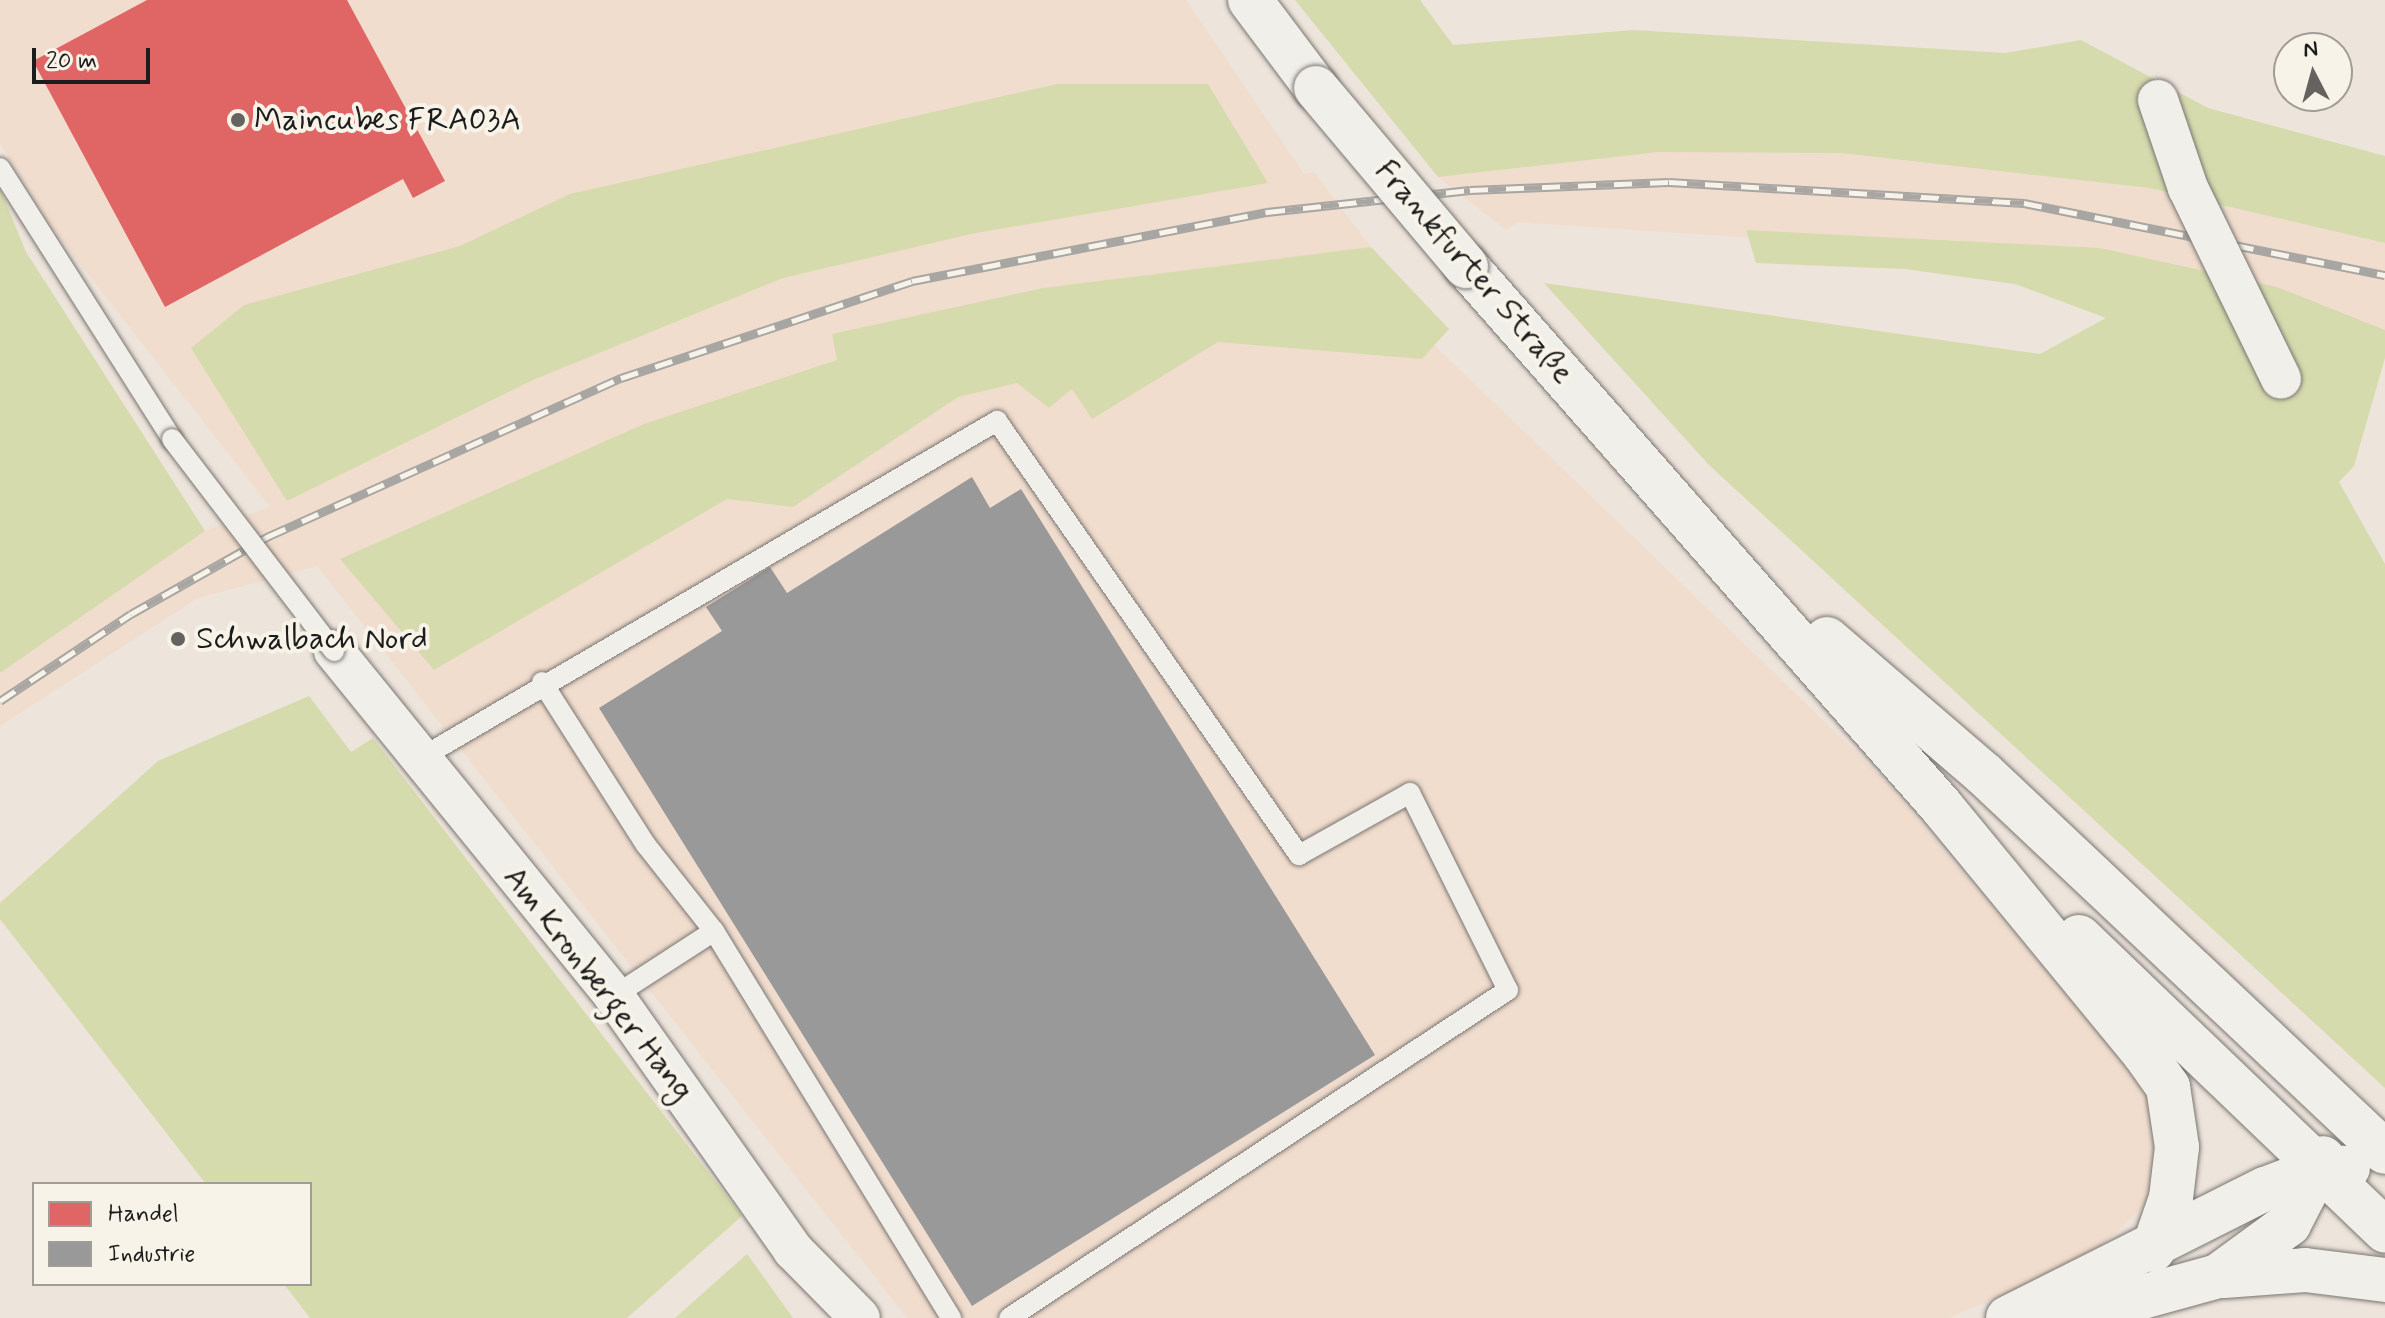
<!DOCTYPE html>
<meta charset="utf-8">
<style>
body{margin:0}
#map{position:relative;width:2385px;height:1318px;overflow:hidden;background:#ede4db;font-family:Mynerve,sans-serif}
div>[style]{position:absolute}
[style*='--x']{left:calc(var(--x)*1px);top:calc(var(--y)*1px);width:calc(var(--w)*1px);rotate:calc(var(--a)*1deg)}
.built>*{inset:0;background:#f1ddce}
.green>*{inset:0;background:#d6dbad}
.shops>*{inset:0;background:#e06666}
.industry>*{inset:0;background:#999}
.roads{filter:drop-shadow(0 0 2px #7a7672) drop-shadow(0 0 2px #7a7672)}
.lane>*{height:20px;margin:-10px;padding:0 10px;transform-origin:10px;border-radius:10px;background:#f1efea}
.street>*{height:40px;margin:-20px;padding:0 20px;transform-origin:20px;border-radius:20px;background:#f1efea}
.secondary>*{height:44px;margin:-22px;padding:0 22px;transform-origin:22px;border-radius:22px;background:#f1efea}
.rail>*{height:9px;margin-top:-4.5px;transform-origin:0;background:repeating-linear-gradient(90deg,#f7f3e8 0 18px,#a8a6a3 0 36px);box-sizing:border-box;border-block:2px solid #a8a6a3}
.bridges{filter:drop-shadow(0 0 2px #7a7672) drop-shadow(0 0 2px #7a7672)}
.lane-bridge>*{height:20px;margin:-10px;padding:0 10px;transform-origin:10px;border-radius:10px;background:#f1efea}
.street-bridge>*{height:40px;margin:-20px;padding:0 20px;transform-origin:20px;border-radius:20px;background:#f1efea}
.secondary-bridge>*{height:44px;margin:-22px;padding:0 22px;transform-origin:22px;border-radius:22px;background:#f1efea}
.dots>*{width:22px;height:22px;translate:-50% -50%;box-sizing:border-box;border:4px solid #f7f3e8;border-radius:50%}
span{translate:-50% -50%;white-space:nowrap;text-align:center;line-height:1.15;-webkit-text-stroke:8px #f7f3e8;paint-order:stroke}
.poi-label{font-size:32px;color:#1c1c1c}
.left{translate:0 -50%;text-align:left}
.street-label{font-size:32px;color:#1c1c1c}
.legend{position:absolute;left:32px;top:1182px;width:280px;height:104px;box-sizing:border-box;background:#f7f3e8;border:2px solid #9f9d96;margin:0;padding:10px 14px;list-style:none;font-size:24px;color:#1c1c1c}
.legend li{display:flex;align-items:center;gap:16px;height:40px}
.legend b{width:40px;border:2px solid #9f9d96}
.north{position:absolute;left:2273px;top:32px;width:80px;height:80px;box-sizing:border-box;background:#f7f3e8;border:2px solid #9f9d96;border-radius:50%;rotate:354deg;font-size:22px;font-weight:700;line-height:32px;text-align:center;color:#1c1c1c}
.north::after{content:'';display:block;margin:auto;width:28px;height:36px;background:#65625f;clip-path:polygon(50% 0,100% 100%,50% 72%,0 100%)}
.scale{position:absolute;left:32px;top:48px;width:118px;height:36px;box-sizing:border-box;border:4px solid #1c1c1c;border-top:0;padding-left:10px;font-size:24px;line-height:28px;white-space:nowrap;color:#1c1c1c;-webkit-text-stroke:6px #f7f3e8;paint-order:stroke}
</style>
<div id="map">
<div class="built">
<div style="clip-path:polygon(0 0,1186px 0,1304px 174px,1314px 172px,1371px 247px,1357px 249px,1395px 307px,1880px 775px,2143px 1086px,2164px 1145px,2147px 1203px,2085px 1261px,1948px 1318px,907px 1318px,317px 566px,198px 598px,0 726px,0 673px,205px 531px,270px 507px,51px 227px,0 143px)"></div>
<div style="clip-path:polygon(1659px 152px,1841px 153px,2149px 188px,2385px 243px,2385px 349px,2141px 264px,1517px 222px,1506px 230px,1438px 177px)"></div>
</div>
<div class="green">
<div style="clip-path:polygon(1295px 0,1420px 0,1453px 45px,1633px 30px,2005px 53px,2081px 40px,2208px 108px,2385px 156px,2385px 243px,2149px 188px,1841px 153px,1659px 152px,1438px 177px)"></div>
<div style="clip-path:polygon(1057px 84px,1208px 84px,1268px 183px,976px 233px,783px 278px,533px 380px,287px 501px,191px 348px,244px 305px,460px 246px,570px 194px)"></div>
<div style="clip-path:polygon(0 188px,26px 252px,205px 531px,0 673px)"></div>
<div style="clip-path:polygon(1746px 230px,2100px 248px,2277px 287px,2385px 330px,2385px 358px,2354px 466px,2339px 482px,2385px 564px,2385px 1088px,1709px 465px,1544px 283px,2040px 354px,2106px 318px,2015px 284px,1905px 269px,1756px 263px)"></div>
<div style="clip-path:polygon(1371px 247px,1449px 329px,1422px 359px,1218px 342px,1092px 419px,1072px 389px,1049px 408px,1017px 383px,958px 397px,793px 507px,727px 499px,434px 670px,340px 559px,644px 424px,837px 360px,832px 334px,1043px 288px)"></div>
<div style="clip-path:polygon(309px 696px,351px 752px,373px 738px,742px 1216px,627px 1318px,310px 1318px,284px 1284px,310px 1284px,310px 1184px,206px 1184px,0 919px,0 903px,158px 761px)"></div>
<div style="clip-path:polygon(747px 1254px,793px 1318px,675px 1318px)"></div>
</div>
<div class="shops">
<div style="clip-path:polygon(147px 0,347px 0,445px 181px,413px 198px,403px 179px,165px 307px,33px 61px)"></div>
</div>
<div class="industry">
<div style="clip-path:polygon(972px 477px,990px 508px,1021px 489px,1375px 1055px,972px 1306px,599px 708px,722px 631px,706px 607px,770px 567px,787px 593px)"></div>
</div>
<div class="roads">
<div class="lane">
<div style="--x:0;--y:168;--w:321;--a:57.6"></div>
<div style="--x:542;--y:682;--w:193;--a:57.5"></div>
<div style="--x:646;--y:845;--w:110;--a:51.7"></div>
<div style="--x:714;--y:931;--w:454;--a:58.5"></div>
<div style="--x:419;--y:759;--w:670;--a:-30.32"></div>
<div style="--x:997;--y:421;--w:529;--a:55.17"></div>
<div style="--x:1299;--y:855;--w:127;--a:-29.2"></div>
<div style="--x:1410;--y:793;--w:220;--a:63.6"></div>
<div style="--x:1508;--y:990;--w:597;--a:146.68"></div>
<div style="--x:614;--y:996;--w:119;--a:-33"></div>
</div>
<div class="street">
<div style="--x:334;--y:651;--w:444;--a:50.9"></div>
<div style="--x:614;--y:996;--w:311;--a:54.8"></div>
<div style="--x:793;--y:1250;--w:95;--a:45.4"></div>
</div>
<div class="secondary">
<div style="--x:1250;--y:0;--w:110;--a:53.1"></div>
<div style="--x:1466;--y:266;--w:719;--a:48.66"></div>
<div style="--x:1941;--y:806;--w:320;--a:50.6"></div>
<div style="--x:2144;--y:1053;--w:42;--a:54.8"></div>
<div style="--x:2168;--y:1087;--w:61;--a:81.5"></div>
<div style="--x:2177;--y:1147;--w:51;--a:96.7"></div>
<div style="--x:2171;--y:1198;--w:55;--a:109.1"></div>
<div style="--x:1827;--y:639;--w:206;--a:40.7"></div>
<div style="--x:1983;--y:773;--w:552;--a:43.31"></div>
<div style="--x:2079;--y:937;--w:424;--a:43.8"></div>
<div style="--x:2224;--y:1276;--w:81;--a:-4.2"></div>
<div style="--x:2305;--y:1270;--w:81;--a:7.1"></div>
<div style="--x:2008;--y:1318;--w:288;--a:-26.7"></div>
<div style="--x:2265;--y:1189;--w:62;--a:-20.8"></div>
<div style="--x:2323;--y:1167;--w:25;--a:2"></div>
<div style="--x:2066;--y:1318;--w:158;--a:-15.4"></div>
<div style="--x:2218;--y:1276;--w:88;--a:-36.2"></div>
<div style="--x:2289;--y:1224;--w:74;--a:-62.7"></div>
</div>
</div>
<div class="rail">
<div style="--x:0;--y:701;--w:157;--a:-33.6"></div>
<div style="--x:131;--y:614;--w:159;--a:-29.5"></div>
<div style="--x:269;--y:536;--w:386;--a:-24.2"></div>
<div style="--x:621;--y:378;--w:307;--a:-18.4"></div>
<div style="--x:912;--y:281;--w:362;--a:-11"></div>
<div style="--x:1267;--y:212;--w:204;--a:-6.2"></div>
<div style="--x:1470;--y:190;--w:199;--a:-2.3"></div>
<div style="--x:1669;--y:182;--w:356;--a:3.4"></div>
<div style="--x:2024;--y:203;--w:368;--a:11.3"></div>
</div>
<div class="bridges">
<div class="lane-bridge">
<div style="--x:172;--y:439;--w:267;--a:52.6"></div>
</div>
<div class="street-bridge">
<div style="--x:2158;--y:100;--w:93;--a:71.2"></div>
<div style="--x:2188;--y:188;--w:212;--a:64"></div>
</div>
<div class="secondary-bridge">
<div style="--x:1316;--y:88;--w:233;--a:49.9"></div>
</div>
</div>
<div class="dots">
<div style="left:238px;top:120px;background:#65625f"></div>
<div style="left:178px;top:639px;background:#65625f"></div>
</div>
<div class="poi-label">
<span class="left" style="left:254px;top:120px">Maincubes FRA03A</span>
<span class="left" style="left:196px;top:639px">Schwalbach Nord</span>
</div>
<div class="street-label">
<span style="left:1474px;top:272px;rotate:49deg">Frankfurter Straße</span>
<span style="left:598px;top:984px;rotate:52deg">Am Kronberger Hang</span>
</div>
<ul class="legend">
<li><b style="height:22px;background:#e06666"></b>Handel</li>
<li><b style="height:22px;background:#999"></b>Industrie</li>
</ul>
<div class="north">N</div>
<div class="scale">20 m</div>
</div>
